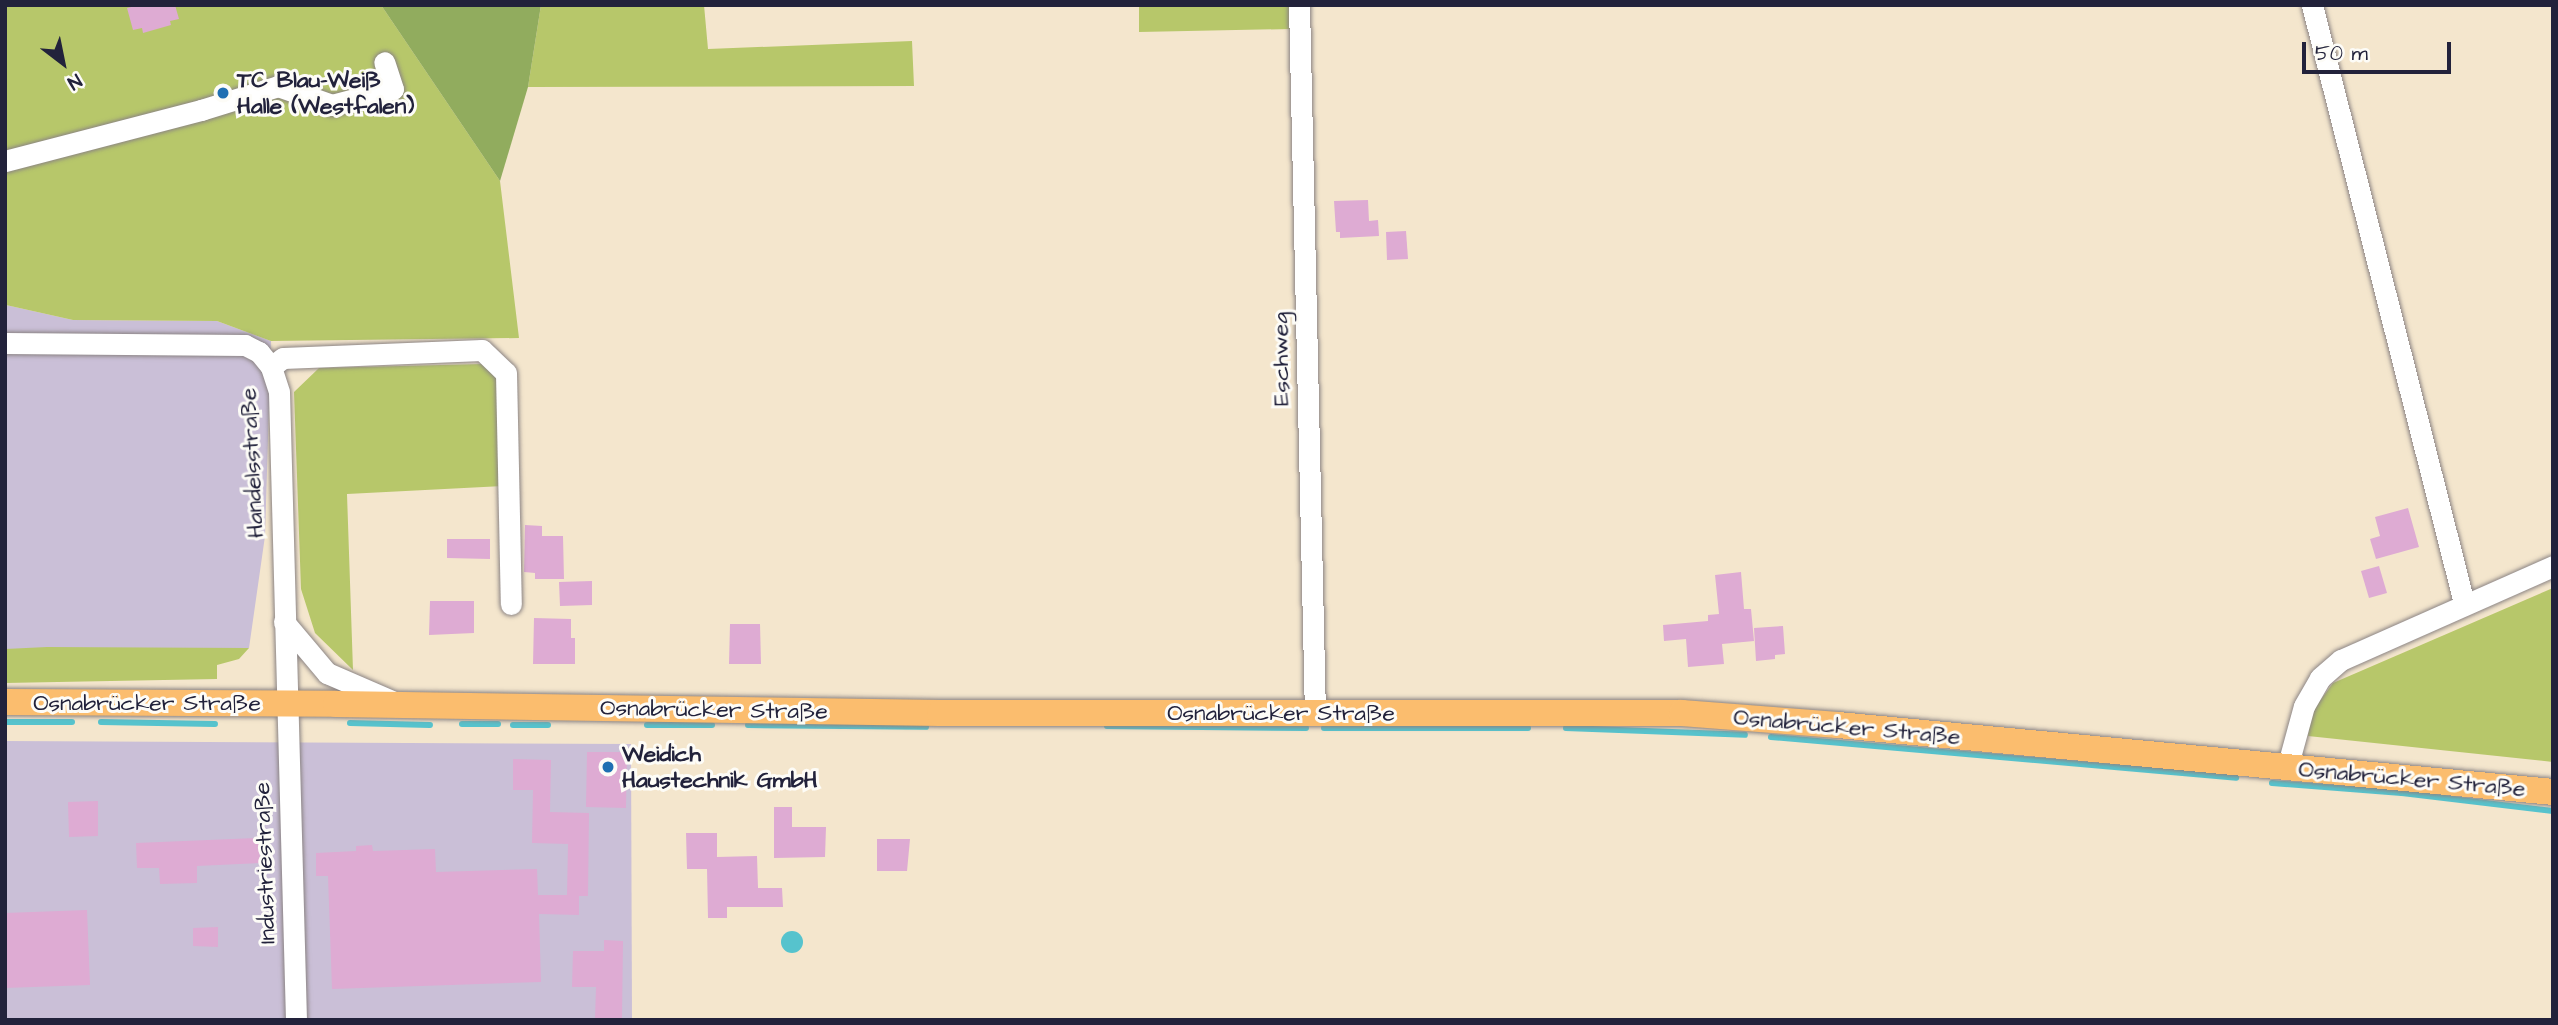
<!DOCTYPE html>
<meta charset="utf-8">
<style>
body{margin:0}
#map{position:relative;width:2558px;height:1025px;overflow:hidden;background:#f4e6cd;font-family:"Architects Daughter",sans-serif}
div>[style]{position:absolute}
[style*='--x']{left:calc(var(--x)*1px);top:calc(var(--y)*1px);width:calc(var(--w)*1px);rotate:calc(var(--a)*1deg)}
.industrial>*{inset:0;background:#cabfd7}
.green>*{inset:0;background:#b7c76a}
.forest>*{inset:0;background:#91ac5e}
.water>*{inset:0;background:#56c3cd}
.round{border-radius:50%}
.stream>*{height:6px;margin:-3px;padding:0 3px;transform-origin:3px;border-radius:3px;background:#56c3cd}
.building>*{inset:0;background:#deabd3}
.roads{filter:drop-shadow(0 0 2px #8b8484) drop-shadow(0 0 2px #8b8484)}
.minor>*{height:21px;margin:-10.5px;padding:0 10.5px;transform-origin:10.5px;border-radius:10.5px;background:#fff}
.major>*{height:26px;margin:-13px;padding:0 13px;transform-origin:13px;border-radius:13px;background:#fbbd6e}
.dots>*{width:19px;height:19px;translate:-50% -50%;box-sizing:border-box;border:4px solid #fdfcf7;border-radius:50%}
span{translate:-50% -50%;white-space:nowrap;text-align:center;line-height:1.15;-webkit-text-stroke:6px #fdfcf7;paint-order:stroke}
.poi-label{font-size:23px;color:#22223b;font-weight:700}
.left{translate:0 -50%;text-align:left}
.street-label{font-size:23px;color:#22223b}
.frame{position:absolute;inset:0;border:7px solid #22223b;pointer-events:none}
.north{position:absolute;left:28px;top:28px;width:70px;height:70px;-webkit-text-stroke:5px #fdfcf7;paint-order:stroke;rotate:148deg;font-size:19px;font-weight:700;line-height:28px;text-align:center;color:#22223b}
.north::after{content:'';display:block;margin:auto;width:24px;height:32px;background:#22223b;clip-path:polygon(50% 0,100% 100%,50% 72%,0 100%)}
.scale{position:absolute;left:2302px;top:42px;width:149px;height:32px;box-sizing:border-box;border:4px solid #22223b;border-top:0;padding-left:9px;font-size:21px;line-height:24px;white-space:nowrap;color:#22223b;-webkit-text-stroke:5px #fdfcf7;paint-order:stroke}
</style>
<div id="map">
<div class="industrial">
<div style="clip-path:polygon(5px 300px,6px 305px,73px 320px,217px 321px,271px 341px,265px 536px,249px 648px,5px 649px)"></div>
<div style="clip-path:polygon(5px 741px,631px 744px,632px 1020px,5px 1020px)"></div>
</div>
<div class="green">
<div style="clip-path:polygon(5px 5px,381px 5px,500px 181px,519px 338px,271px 341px,217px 321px,73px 320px,6px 305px)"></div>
<div style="clip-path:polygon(541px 5px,704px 5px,708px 49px,912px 41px,914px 86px,528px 87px)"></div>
<div style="clip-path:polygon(1139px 5px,1290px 5px,1290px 29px,1139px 32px)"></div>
<div style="clip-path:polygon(482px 364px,502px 383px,503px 486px,347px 494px,353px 670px,315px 633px,301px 589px,294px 392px,319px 368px)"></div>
<div style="clip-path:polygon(2553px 588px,2553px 762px,2308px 736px,2311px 713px,2333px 683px)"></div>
<div style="clip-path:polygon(47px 647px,249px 648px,239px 659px,217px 665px,217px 679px,5px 683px,5px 649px)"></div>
</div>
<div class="forest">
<div style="clip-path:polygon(381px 5px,541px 5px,528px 87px,500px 181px)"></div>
</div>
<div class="water">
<div class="round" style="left:781px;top:931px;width:22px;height:22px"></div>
</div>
<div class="stream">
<div style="--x:5;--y:722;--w:67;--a:0"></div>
<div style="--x:101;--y:722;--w:114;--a:1"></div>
<div style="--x:350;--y:723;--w:80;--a:1.4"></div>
<div style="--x:462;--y:724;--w:36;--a:0"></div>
<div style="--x:513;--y:725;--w:35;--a:0"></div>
<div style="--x:647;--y:725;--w:65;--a:0"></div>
<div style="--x:748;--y:725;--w:178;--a:0.6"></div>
<div style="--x:1107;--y:726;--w:199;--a:0.6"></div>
<div style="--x:1324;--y:728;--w:204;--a:0"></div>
<div style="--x:1566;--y:728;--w:179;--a:2.2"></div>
<div style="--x:1771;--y:737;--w:467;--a:5"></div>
<div style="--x:2272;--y:783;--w:130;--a:4.4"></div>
<div style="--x:2402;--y:793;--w:152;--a:6.8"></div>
</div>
<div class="building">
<div style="clip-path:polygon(140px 5px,175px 5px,179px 19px,170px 21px,171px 25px,143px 33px,142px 28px,133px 30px,127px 8px)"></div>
<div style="clip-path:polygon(1368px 200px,1369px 221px,1378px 220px,1379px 236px,1340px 238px,1340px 232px,1336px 232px,1334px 201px)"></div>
<div style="clip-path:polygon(1406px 231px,1408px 259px,1387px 260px,1386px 232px)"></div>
<div style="clip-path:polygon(2408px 508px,2419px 547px,2376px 559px,2370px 539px,2380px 536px,2375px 517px)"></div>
<div style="clip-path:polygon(525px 525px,542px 526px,542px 536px,563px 536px,564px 579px,535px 579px,535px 573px,524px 572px)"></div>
<div style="clip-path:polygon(447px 539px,490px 539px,490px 559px,447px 558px)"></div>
<div style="clip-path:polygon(2379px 566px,2387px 593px,2369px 598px,2361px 571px)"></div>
<div style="clip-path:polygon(1741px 572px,1744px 609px,1751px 609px,1754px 641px,1722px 644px,1724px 664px,1688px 667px,1686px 639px,1664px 641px,1663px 625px,1708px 621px,1708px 615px,1719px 614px,1715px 575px)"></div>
<div style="clip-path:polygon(592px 581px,592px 605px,560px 606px,559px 582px)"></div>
<div style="clip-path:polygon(430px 601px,474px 601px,474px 633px,429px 635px)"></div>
<div style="clip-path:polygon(534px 618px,571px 619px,571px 638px,575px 638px,575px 664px,533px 664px)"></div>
<div style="clip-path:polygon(730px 624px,760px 624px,761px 664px,729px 664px)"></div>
<div style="clip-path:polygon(1783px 626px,1785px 654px,1775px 655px,1775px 659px,1756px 661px,1754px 628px)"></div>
<div style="clip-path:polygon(587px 752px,627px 752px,626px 808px,586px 807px)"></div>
<div style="clip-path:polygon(513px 759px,551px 760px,550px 812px,589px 813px,588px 896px,579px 896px,579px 915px,539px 914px,541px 982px,332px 989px,328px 876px,316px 876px,316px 853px,356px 851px,356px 846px,372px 845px,373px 851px,435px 849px,436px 872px,537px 869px,538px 895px,570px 895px,567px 895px,568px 844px,532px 843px,533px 790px,513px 790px)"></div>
<div style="clip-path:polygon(98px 801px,98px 836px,69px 837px,68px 802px)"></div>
<div style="clip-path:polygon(774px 807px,792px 807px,792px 827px,826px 827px,825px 857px,774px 858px)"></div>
<div style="clip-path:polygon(686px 833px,717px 833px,717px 857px,757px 856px,758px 888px,782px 888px,783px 907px,727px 907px,727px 918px,708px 918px,707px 869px,687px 869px)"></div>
<div style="clip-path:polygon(259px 838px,260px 863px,197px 866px,197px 883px,160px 884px,159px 868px,137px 868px,136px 843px)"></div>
<div style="clip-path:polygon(877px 839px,910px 839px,907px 871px,877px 871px)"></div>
<div style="clip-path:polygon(87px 910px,90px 985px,5px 988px,5px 913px)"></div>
<div style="clip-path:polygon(218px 927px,218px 947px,193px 946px,193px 928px)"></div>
<div style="clip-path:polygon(604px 940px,623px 941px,622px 1020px,595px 1020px,596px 987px,572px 987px,573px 951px,604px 951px)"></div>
</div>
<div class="roads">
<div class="minor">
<div style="--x:1299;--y:5;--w:708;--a:88.71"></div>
<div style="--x:2312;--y:5;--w:617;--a:75.74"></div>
<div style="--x:5;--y:161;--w:203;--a:-14.6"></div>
<div style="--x:201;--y:110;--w:81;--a:-17.3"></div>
<div style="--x:278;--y:86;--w:57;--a:19.4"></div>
<div style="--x:332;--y:105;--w:63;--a:-14.7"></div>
<div style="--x:393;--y:89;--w:28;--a:-108"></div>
<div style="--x:5;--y:343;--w:240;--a:0.5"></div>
<div style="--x:245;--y:345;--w:16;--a:27"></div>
<div style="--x:259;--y:352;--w:19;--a:51"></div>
<div style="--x:271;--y:367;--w:26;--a:72"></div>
<div style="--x:279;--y:392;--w:628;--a:88.45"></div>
<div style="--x:271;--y:367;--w:15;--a:-37"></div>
<div style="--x:283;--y:358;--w:199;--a:-2.3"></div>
<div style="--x:482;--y:350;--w:33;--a:44"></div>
<div style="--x:506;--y:373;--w:231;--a:88.8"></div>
<div style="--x:284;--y:622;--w:67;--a:49.9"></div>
<div style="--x:327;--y:673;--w:71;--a:23.3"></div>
<div style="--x:2287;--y:768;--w:64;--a:-74.7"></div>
<div style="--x:2304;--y:706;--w:32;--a:-60"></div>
<div style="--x:2320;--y:678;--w:28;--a:-41"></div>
<div style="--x:2341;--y:660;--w:232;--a:-23.9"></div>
</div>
<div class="major">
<div style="--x:5;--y:702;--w:331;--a:0.3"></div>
<div style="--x:336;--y:704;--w:604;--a:0.85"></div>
<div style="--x:940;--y:713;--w:742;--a:0"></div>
<div style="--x:1682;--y:713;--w:156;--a:4.4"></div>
<div style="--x:1838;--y:725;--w:718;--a:5.35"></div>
</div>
</div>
<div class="dots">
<div style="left:223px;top:93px;background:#1f6fb2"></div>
<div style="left:608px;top:767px;background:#1f6fb2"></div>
</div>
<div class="poi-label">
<span class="left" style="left:237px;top:93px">TC Blau-Weiß<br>Halle (Westfalen)</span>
<span class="left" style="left:622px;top:767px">Weidich<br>Haustechnik GmbH</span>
</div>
<div class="street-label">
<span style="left:1281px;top:359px;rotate:-91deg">Eschweg</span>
<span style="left:252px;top:463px;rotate:-93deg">Handelsstraße</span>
<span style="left:147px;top:703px">Osnabrücker Straße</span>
<span style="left:714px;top:710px;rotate:1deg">Osnabrücker Straße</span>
<span style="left:1281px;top:713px">Osnabrücker Straße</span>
<span style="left:1847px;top:727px;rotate:5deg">Osnabrücker Straße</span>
<span style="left:2412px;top:779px;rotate:5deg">Osnabrücker Straße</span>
<span style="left:265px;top:863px;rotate:-92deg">Industriestraße</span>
</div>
<div class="frame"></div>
<div class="north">N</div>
<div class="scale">50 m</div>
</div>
